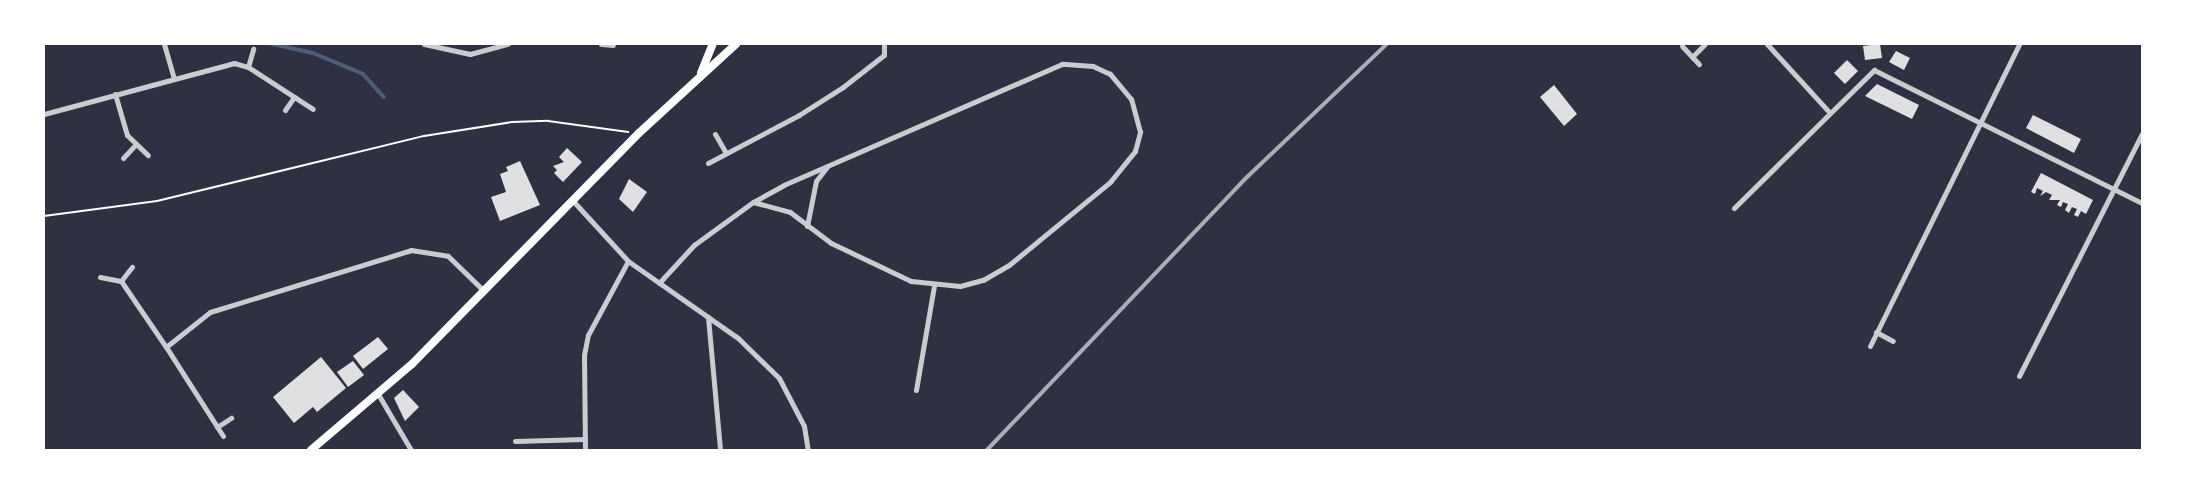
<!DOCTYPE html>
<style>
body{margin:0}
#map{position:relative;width:2186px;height:494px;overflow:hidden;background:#2d3142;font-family:Jost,sans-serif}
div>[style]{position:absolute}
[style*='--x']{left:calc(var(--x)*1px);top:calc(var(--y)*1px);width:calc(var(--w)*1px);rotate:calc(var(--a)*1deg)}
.stream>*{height:4px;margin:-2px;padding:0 2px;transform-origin:2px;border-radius:2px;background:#4f5d75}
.building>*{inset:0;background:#e0e0e3}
.path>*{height:2px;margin:-1px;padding:0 1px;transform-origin:1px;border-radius:1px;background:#fff}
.minor>*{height:5px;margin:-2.5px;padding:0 2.5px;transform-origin:2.5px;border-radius:2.5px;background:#caccd0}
.primary>*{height:8px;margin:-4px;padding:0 4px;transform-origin:4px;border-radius:4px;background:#fff}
.rail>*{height:4px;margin:-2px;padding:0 2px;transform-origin:2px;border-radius:2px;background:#abadb3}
span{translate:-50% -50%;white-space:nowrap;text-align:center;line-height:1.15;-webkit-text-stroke:5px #fff;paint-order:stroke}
.frame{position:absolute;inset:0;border:45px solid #fff;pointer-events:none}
</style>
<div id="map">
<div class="stream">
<div style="--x:272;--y:44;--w:42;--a:12.4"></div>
<div style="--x:313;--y:53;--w:54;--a:22.8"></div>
<div style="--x:363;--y:74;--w:31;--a:48"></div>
</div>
<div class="building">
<div style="clip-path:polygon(1880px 44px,1882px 58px,1865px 60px,1863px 46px)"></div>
<div style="clip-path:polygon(1896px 51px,1910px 58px,1904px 70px,1889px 62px)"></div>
<div style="clip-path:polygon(1847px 60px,1858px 71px,1845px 84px,1834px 73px)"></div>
<div style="clip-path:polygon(1877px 84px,1919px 105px,1912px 119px,1865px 96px)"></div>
<div style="clip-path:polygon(1554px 85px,1577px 114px,1564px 126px,1540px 97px)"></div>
<div style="clip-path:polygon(2033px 115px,2081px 139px,2074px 153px,2026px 128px)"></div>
<div style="clip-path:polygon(567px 148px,582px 162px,563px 182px,554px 173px,557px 170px,553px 166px,564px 162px,559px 157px)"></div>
<div style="clip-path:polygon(520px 161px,540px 205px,500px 221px,491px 197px,506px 192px,500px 174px,508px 171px,506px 167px)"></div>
<div style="clip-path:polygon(2041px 173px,2093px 200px,2086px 214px,2081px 211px,2078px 217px,2074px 215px,2077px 209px,2072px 207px,2069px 213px,2065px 210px,2068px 204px,2063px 202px,2061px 207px,2057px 205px,2060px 200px,2049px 200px,2052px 195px,2046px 192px,2040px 196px,2043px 191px,2037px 188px,2035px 194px,2031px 192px)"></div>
<div style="clip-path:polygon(629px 179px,647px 192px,633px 212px,619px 199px)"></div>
<div style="clip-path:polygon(378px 337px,388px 349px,363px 369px,353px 356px)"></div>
<div style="clip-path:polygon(321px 357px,346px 388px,317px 412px,313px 407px,294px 423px,273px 397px)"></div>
<div style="clip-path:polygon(353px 361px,364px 375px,348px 387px,337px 372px)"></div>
<div style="clip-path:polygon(403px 390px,419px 407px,405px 421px,394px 398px)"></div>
</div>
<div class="path">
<div style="--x:44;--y:216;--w:114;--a:-7.6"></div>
<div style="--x:157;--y:201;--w:275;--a:-13.7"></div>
<div style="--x:424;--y:136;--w:89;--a:-9"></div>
<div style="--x:512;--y:122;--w:36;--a:-2"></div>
<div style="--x:548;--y:121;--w:81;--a:7.8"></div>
</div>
<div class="minor">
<div style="--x:164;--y:44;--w:35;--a:74"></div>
<div style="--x:424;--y:44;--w:47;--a:12.3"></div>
<div style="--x:470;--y:54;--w:39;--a:-15"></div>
<div style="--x:601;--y:44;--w:12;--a:5"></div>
<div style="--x:1767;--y:44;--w:93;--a:47.6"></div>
<div style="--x:1682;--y:46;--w:25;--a:47"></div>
<div style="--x:1692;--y:57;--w:18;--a:-45"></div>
<div style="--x:248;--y:67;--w:19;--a:-74"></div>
<div style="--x:115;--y:94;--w:43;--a:73.7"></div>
<div style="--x:127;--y:135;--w:29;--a:44"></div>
<div style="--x:285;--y:110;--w:16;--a:-55"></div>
<div style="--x:44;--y:114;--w:197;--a:-15"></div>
<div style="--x:234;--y:63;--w:15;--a:16"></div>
<div style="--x:248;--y:67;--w:77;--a:32.9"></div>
<div style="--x:715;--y:134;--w:22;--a:60"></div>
<div style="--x:123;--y:158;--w:18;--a:-47"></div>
<div style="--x:708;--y:163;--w:103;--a:-27.8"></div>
<div style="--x:799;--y:115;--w:52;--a:-32.5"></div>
<div style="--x:843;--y:87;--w:52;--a:-38"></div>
<div style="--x:884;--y:55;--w:11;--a:-90"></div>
<div style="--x:574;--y:202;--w:80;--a:47.5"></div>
<div style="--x:628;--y:261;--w:134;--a:35"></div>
<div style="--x:738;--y:338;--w:57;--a:44.3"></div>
<div style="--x:779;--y:378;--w:54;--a:62.5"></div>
<div style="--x:804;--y:426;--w:24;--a:81"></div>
<div style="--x:1734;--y:208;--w:197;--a:-44.6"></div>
<div style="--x:1874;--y:70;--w:299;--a:26.4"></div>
<div style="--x:807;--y:226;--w:46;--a:-78.7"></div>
<div style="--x:816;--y:181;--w:18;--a:-52"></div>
<div style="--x:100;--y:277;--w:21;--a:11"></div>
<div style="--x:121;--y:281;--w:80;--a:55.7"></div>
<div style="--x:121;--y:281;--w:18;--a:-52"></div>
<div style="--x:659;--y:283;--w:52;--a:-47.4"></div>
<div style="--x:694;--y:245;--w:73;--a:-36.1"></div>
<div style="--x:753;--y:202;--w:38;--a:15"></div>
<div style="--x:790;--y:212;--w:51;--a:37.1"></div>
<div style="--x:831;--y:243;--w:89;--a:25.4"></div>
<div style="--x:911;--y:281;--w:49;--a:5.8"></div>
<div style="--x:960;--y:286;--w:24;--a:-15"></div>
<div style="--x:983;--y:280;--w:30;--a:-30"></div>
<div style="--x:1009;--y:265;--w:131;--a:-39.4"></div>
<div style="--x:1110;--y:182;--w:40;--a:-51"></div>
<div style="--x:1135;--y:151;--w:20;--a:-75"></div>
<div style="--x:1140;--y:132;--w:34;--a:-105"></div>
<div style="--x:1131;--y:99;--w:33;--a:-130"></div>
<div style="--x:1110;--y:74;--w:19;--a:-155"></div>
<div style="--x:1093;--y:66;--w:31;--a:-176"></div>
<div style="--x:1062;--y:64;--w:303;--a:156.5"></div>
<div style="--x:784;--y:185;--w:35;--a:151"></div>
<div style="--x:708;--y:317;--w:134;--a:84.8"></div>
<div style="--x:1876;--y:332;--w:19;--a:28"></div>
<div style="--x:1870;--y:346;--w:337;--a:-63.7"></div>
<div style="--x:2019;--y:376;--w:271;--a:-63.1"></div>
<div style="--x:916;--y:390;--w:106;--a:-80.2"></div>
<div style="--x:378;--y:394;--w:65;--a:59.5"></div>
<div style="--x:217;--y:427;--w:17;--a:-33"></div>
<div style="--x:223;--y:436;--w:106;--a:-122.6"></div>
<div style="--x:166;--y:347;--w:56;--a:-38.5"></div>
<div style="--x:210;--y:312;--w:210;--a:-17.1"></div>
<div style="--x:411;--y:250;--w:37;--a:9"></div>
<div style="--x:448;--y:256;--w:50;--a:44.2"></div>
<div style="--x:515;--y:441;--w:70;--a:-1.6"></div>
<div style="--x:585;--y:450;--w:95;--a:-90.6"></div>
<div style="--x:584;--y:355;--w:20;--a:-79"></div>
<div style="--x:588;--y:335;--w:84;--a:-61.6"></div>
</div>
<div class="primary">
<div style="--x:701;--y:73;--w:31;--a:-68"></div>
<div style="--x:311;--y:450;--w:133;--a:-40.4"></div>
<div style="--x:412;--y:364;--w:324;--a:-45.5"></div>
<div style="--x:639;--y:133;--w:132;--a:-42.5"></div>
</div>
<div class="rail">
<div style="--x:987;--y:450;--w:374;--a:-46.4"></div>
<div style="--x:1245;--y:179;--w:196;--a:-43.6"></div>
</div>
<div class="frame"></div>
</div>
